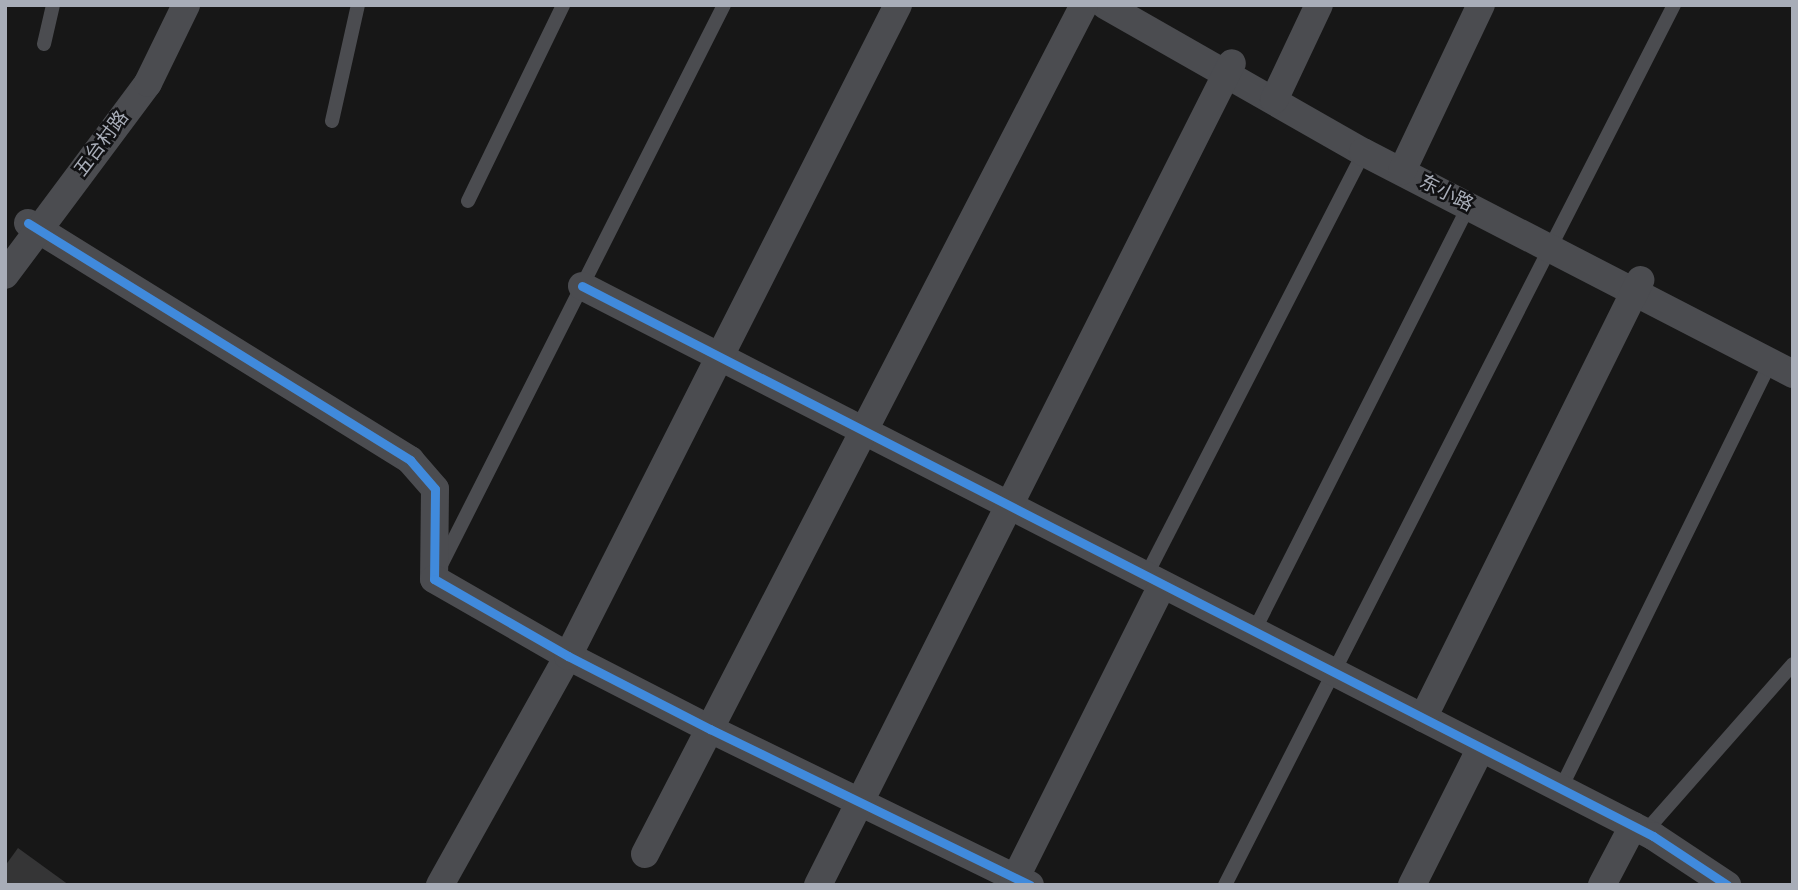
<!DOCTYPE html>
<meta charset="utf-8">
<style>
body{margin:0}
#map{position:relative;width:1798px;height:890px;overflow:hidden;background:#171717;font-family:Signika,"Noto Sans SC",sans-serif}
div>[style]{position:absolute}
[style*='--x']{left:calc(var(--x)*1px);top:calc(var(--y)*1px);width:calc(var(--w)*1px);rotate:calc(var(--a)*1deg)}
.building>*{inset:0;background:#353536}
.service>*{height:14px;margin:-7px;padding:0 7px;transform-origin:7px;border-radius:7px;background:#4b4c50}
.minor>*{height:28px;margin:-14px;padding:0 14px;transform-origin:14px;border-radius:14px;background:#4b4c50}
.cycleway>*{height:9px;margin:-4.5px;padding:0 4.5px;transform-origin:4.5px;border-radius:4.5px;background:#408adc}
span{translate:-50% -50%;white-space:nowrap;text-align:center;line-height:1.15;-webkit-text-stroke:5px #111113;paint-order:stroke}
.street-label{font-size:19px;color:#a8adb8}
.frame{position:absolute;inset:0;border:7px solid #a8adb8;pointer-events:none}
</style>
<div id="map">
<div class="building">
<div style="clip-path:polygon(18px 848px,69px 885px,5px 885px,5px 866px)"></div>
</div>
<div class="service">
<div style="--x:44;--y:44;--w:40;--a:-77"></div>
<div style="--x:332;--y:121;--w:119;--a:-77.4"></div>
<div style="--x:468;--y:201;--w:218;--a:-64.1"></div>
<div style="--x:441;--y:565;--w:627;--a:-63.19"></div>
<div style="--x:1146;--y:576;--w:481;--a:-62.8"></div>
<div style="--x:1254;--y:631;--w:481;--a:-63.2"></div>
<div style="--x:1561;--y:788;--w:477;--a:-63.8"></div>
<div style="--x:1645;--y:832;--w:224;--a:-48.6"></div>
<div style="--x:1225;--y:885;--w:988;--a:-62.97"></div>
</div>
<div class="minor">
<div style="--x:1105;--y:5;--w:297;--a:29.7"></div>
<div style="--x:1363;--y:152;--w:484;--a:27.3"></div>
<div style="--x:1274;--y:100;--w:105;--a:-64.7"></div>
<div style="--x:1402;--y:171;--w:184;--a:-64.6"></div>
<div style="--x:28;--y:223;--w:450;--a:31.8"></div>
<div style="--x:410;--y:460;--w:38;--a:49"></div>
<div style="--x:435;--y:489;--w:90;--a:90.6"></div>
<div style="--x:434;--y:579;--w:155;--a:29.9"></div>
<div style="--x:568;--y:656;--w:160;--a:27.2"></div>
<div style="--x:710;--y:729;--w:356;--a:26"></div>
<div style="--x:5;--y:275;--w:239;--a:-53.3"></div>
<div style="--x:148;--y:83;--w:87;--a:-64"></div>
<div style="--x:582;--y:286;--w:1204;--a:27.18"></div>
<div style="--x:1653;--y:836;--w:89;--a:33.5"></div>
<div style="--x:1423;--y:718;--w:489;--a:-63.6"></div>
<div style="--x:645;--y:854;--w:956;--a:-62.66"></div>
<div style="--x:440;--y:885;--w:262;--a:-60.8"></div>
<div style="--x:568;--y:656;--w:730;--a:-63.12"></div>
<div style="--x:818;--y:885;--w:920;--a:-63.27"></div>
<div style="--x:1012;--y:885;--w:335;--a:-63.4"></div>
<div style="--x:1412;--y:885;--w:153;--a:-63.3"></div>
<div style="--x:1602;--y:885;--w:67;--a:-62.3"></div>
</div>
<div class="cycleway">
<div style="--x:28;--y:223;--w:450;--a:31.8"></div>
<div style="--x:410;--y:460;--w:38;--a:49"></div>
<div style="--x:435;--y:489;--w:90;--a:90.6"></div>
<div style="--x:434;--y:579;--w:155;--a:29.9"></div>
<div style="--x:568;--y:656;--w:160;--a:27.2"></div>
<div style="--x:710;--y:729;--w:356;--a:26"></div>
<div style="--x:582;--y:286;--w:1204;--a:27.18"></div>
<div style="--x:1653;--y:836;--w:89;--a:33.5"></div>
</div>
<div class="street-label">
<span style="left:102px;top:144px;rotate:-53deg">五台村路</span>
<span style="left:1446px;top:194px;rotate:27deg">东小路</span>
</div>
<div class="frame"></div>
</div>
